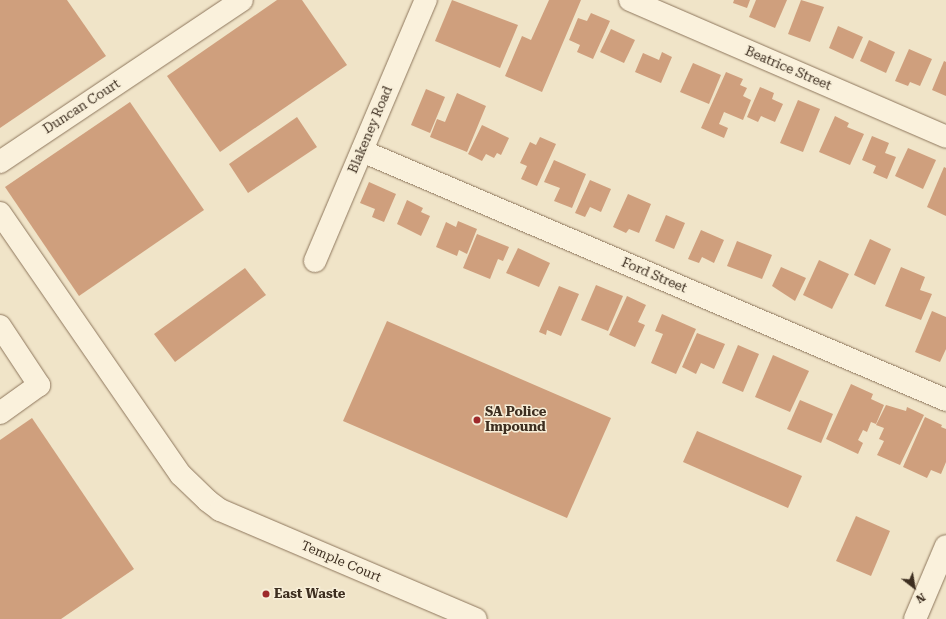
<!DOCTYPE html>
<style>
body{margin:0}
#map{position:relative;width:946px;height:619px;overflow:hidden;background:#f0e4c8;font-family:"Roboto Serif",serif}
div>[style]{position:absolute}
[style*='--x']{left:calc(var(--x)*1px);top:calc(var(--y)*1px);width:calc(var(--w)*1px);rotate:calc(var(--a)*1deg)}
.building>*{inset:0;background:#cf9f7d}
.roads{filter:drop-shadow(0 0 1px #8d765c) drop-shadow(0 0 1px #8d765c)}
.minor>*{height:22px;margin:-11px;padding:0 11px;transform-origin:11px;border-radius:11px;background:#faf1dc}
.dots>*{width:11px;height:11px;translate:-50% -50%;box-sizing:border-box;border:2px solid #f7eed8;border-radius:50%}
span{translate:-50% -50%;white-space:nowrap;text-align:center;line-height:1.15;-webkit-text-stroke:3px #f7eed8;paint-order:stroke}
.street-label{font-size:13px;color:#3d2e20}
.poi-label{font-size:13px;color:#3d2e20;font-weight:700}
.left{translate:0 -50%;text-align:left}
.north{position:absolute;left:894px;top:567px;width:40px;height:40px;-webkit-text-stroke:3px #f7eed8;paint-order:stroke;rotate:149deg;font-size:11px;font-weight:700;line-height:16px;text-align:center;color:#3d2e20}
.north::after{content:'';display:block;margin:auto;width:14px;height:18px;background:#3d2e20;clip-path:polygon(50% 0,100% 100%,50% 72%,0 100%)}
</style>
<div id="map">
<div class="building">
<div style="clip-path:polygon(0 0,67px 0,106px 56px,0 128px)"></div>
<div style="clip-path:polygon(277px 0,302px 0,347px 65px,220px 152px,167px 76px)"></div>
<div style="clip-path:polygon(452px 0,518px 25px,500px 68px,435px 41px)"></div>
<div style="clip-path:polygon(549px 0,581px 0,542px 92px,505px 76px,522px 36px,531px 40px)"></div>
<div style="clip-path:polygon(734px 0,750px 0,747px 8px,733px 3px)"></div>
<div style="clip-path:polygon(756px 0,787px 0,775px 28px,749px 17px)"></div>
<div style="clip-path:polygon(801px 0,824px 7px,810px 42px,788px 34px)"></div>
<div style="clip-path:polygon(591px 13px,610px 21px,593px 59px,577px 52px,580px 45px,569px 40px,578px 18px,587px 21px)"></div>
<div style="clip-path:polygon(838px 26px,863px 37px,853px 59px,829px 48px)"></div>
<div style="clip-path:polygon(611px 29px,635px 40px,624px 63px,600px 52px)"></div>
<div style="clip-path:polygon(869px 40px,895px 52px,886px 73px,860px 61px)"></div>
<div style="clip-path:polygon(909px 49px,932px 59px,920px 86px,910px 82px,908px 86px,895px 81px)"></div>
<div style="clip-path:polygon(662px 52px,672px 57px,661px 83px,635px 72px,643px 53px,659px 60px)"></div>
<div style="clip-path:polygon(944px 61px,946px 62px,946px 96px,932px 90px)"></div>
<div style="clip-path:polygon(693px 63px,721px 75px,709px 104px,680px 92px)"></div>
<div style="clip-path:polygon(726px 72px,743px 79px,740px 85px,747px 88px,743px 96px,751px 100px,743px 120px,724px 112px,719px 124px,728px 128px,724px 138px,701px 128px)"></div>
<div style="clip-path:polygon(760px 87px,774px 93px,772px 99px,783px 104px,775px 122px,761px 116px,758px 122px,747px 117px)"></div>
<div style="clip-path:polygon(426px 89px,445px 97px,430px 133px,411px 125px)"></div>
<div style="clip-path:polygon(457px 93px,486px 106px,467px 152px,430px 137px,437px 119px,445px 122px)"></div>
<div style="clip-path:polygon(798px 100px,820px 109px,803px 152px,780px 143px)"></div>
<div style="clip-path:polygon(130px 102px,204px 210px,79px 296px,5px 187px)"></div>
<div style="clip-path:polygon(835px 116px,849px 123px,847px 127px,864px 134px,850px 165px,819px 152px)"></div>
<div style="clip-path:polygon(297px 117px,317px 147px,248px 193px,229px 164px)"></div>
<div style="clip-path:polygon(482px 125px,509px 138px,501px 155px,497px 153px,494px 158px,486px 154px,482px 161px,468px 154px)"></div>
<div style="clip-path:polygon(872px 136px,889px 143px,885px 153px,896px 157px,887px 179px,873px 173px,876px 166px,862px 160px)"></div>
<div style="clip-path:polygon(540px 137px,556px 144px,537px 186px,521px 179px,527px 166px,520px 163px,530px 142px,536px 145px)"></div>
<div style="clip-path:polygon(908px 148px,936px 160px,923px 189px,895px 176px)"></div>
<div style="clip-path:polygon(554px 160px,586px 174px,572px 208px,554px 201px,560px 188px,544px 182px)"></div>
<div style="clip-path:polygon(944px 167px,946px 168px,946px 216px,927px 207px)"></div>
<div style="clip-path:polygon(590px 180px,611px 189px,601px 212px,590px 207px,585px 217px,575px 213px)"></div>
<div style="clip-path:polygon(369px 182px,396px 194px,384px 222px,372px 217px,375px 209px,360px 203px)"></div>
<div style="clip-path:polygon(628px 194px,651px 204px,639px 233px,629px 229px,626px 233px,613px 227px)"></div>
<div style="clip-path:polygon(407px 200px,423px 208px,421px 212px,430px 216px,421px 236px,397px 224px)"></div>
<div style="clip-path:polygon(666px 215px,685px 223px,674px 249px,655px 241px)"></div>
<div style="clip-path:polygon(458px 221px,477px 229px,467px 254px,459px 250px,457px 256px,436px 247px,446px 222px,456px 227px)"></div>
<div style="clip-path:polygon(701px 230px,724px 240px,714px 263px,702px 257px,699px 263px,688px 259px)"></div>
<div style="clip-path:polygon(477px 234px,509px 247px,503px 261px,498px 259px,490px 279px,463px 268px)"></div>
<div style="clip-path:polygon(870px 239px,891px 249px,875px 285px,854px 275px)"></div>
<div style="clip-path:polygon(737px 241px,772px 255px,762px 279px,727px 266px)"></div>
<div style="clip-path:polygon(518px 248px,550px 263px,539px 287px,506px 273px)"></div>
<div style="clip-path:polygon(819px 260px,849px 274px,832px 309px,803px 295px)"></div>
<div style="clip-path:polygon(781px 267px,806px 278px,795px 301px,772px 286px)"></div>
<div style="clip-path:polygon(901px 267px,925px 277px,920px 290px,932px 294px,921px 320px,885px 306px)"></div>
<div style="clip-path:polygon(245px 268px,266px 295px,175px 362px,154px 334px)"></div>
<div style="clip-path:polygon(596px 285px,623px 296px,608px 331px,581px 320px)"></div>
<div style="clip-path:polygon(559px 286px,579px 294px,561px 336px,547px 330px,546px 335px,539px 332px)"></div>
<div style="clip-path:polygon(627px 296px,646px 305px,638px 322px,645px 325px,635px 347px,609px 335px)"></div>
<div style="clip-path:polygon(932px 311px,946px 317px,946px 349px,940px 362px,915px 352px)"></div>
<div style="clip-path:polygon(662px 314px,696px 329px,676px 374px,651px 363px,663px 334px,655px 331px)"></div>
<div style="clip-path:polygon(387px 321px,611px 418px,567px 518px,343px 421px)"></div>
<div style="clip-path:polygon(697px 333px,725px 344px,714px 369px,701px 363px,696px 374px,682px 367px)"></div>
<div style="clip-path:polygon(738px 345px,759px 354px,743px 392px,722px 383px)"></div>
<div style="clip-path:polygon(773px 355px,809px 371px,790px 412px,755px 397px)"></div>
<div style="clip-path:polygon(851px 384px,873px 394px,871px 399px,884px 405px,876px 424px,871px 422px,867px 432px,863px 430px,858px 440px,863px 443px,858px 454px,826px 439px)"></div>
<div style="clip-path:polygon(800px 400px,833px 414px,821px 443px,787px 429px)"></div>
<div style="clip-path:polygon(886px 405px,906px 411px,907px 407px,924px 415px,900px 465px,877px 455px,884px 441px,879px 439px,884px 428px,876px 425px)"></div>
<div style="clip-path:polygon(925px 417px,942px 425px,941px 427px,946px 429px,946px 462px,941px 474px,931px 470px,927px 478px,903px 467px)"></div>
<div style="clip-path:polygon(32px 418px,134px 569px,61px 619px,0 619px,0 440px)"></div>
<div style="clip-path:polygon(697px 431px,802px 476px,788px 508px,683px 462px)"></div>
<div style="clip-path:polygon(856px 516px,890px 531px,871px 576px,836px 561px)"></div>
</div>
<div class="roads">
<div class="minor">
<div style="--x:630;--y:0;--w:344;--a:23.4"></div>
<div style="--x:362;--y:151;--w:635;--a:23.09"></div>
<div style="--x:0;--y:162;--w:291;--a:-33.8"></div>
<div style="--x:0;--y:213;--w:318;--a:55.4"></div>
<div style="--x:181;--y:475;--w:37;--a:44"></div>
<div style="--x:208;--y:501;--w:15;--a:37"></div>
<div style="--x:220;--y:510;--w:278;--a:23.1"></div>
<div style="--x:315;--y:261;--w:284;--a:-67"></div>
<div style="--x:0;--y:326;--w:71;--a:56.5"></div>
<div style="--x:39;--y:385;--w:48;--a:144.3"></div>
<div style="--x:915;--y:619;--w:79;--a:-67"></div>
</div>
</div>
<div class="dots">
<div style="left:477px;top:420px;background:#9e2a2b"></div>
<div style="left:266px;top:594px;background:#9e2a2b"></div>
</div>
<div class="street-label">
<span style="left:788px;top:69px;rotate:23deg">Beatrice Street</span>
<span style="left:82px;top:107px;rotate:-33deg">Duncan Court</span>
<span style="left:371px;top:130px;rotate:-67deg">Blakeney Road</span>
<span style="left:654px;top:276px;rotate:23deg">Ford Street</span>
<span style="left:341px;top:562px;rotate:23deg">Temple Court</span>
</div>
<div class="poi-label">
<span class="left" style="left:485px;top:420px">SA Police<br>Impound</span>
<span class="left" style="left:274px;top:594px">East Waste</span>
</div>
<div class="north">N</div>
</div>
